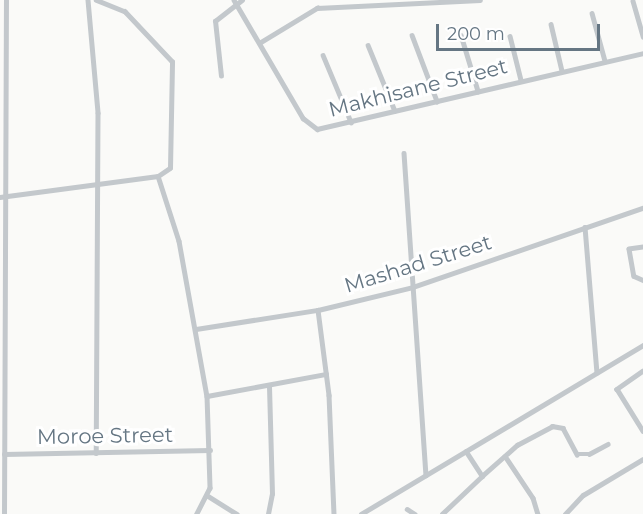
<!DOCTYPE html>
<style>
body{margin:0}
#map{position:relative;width:643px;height:514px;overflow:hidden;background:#fafaf8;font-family:Montserrat,sans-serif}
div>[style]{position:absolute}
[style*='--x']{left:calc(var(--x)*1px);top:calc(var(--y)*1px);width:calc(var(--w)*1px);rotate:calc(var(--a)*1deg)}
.minor>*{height:4.5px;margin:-2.25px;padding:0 2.25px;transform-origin:2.25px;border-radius:2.25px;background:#c3c8cc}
.tertiary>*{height:5px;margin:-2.5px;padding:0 2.5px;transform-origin:2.5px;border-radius:2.5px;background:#c3c8cc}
span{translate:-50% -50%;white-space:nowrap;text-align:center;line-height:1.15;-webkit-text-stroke:6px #fff;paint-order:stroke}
.street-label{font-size:21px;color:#657683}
.scale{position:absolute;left:436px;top:24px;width:164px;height:27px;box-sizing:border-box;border:3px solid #657683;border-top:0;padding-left:8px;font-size:18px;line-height:21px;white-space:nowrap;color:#657683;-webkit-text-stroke:4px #fff;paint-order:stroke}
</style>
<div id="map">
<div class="minor">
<div style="--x:88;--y:0;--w:113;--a:84.9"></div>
<div style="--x:98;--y:113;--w:340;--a:90.3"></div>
<div style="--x:234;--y:0;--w:137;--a:59.7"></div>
<div style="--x:303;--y:118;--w:18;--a:38"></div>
<div style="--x:317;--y:129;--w:335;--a:-13.1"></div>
<div style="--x:633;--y:1;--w:37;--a:74"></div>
<div style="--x:592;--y:13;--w:50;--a:74.8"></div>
<div style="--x:551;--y:24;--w:48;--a:76.8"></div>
<div style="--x:412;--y:35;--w:71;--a:69.3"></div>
<div style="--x:461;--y:35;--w:59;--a:73.1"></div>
<div style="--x:510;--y:36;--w:45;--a:76"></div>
<div style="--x:261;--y:42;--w:66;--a:-31.3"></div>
<div style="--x:317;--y:8;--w:163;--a:-2.8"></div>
<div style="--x:368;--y:45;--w:71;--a:67.8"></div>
<div style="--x:323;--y:55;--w:73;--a:67.3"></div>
<div style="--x:221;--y:76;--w:55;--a:-96.2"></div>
<div style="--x:215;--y:21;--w:34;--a:-38"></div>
<div style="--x:404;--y:153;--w:323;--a:86.1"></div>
<div style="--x:158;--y:176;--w:68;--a:72.1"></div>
<div style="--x:179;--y:241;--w:158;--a:79.8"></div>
<div style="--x:207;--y:396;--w:92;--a:88.1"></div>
<div style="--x:210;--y:488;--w:29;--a:117"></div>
<div style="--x:0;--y:197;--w:159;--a:-7.6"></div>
<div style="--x:158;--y:176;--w:14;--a:-34"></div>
<div style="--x:170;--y:168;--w:106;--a:-88.9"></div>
<div style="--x:172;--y:62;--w:69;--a:-133.2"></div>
<div style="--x:125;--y:12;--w:31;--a:-158"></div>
<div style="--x:585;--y:227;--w:146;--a:85.3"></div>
<div style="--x:643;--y:247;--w:14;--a:172"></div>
<div style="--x:629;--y:249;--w:27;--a:80"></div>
<div style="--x:634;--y:276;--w:10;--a:24"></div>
<div style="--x:318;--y:310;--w:86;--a:82.6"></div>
<div style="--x:329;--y:395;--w:119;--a:87.6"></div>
<div style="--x:196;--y:329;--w:123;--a:-8.9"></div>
<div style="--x:318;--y:310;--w:98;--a:-13.6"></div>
<div style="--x:413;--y:287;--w:243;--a:-19"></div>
<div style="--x:643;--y:371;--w:32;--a:145"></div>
<div style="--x:617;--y:389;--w:49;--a:58.2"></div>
<div style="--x:207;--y:396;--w:121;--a:-10.5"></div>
<div style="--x:466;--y:451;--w:30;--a:57"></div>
<div style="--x:482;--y:476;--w:47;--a:-41.5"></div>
<div style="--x:517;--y:445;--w:40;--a:-28"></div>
<div style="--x:552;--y:426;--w:11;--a:10"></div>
<div style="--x:563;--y:428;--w:30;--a:62"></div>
<div style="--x:577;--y:454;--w:12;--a:0"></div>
<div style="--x:589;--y:454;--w:21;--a:-28"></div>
<div style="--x:4;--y:454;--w:206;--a:-1.1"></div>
<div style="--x:505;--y:456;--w:50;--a:56.3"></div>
<div style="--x:533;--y:498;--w:17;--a:73"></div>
<div style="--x:208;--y:496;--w:34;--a:32"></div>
<div style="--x:407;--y:509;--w:9;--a:32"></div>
<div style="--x:268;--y:514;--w:20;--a:-79"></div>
<div style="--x:272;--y:494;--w:107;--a:-91.6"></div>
<div style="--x:361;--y:514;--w:329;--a:-30.9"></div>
<div style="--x:442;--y:514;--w:55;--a:-43.5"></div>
</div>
<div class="tertiary">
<div style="--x:4;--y:514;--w:514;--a:-89.78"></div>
<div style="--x:565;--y:514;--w:26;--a:-47"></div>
<div style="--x:583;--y:495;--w:70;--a:-31"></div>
</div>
<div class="street-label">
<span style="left:418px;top:88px;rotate:-14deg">Makhisane Street</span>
<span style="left:418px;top:264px;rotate:-17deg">Mashad Street</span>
<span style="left:105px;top:436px;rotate:-1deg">Moroe Street</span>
</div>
<div class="scale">200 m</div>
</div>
